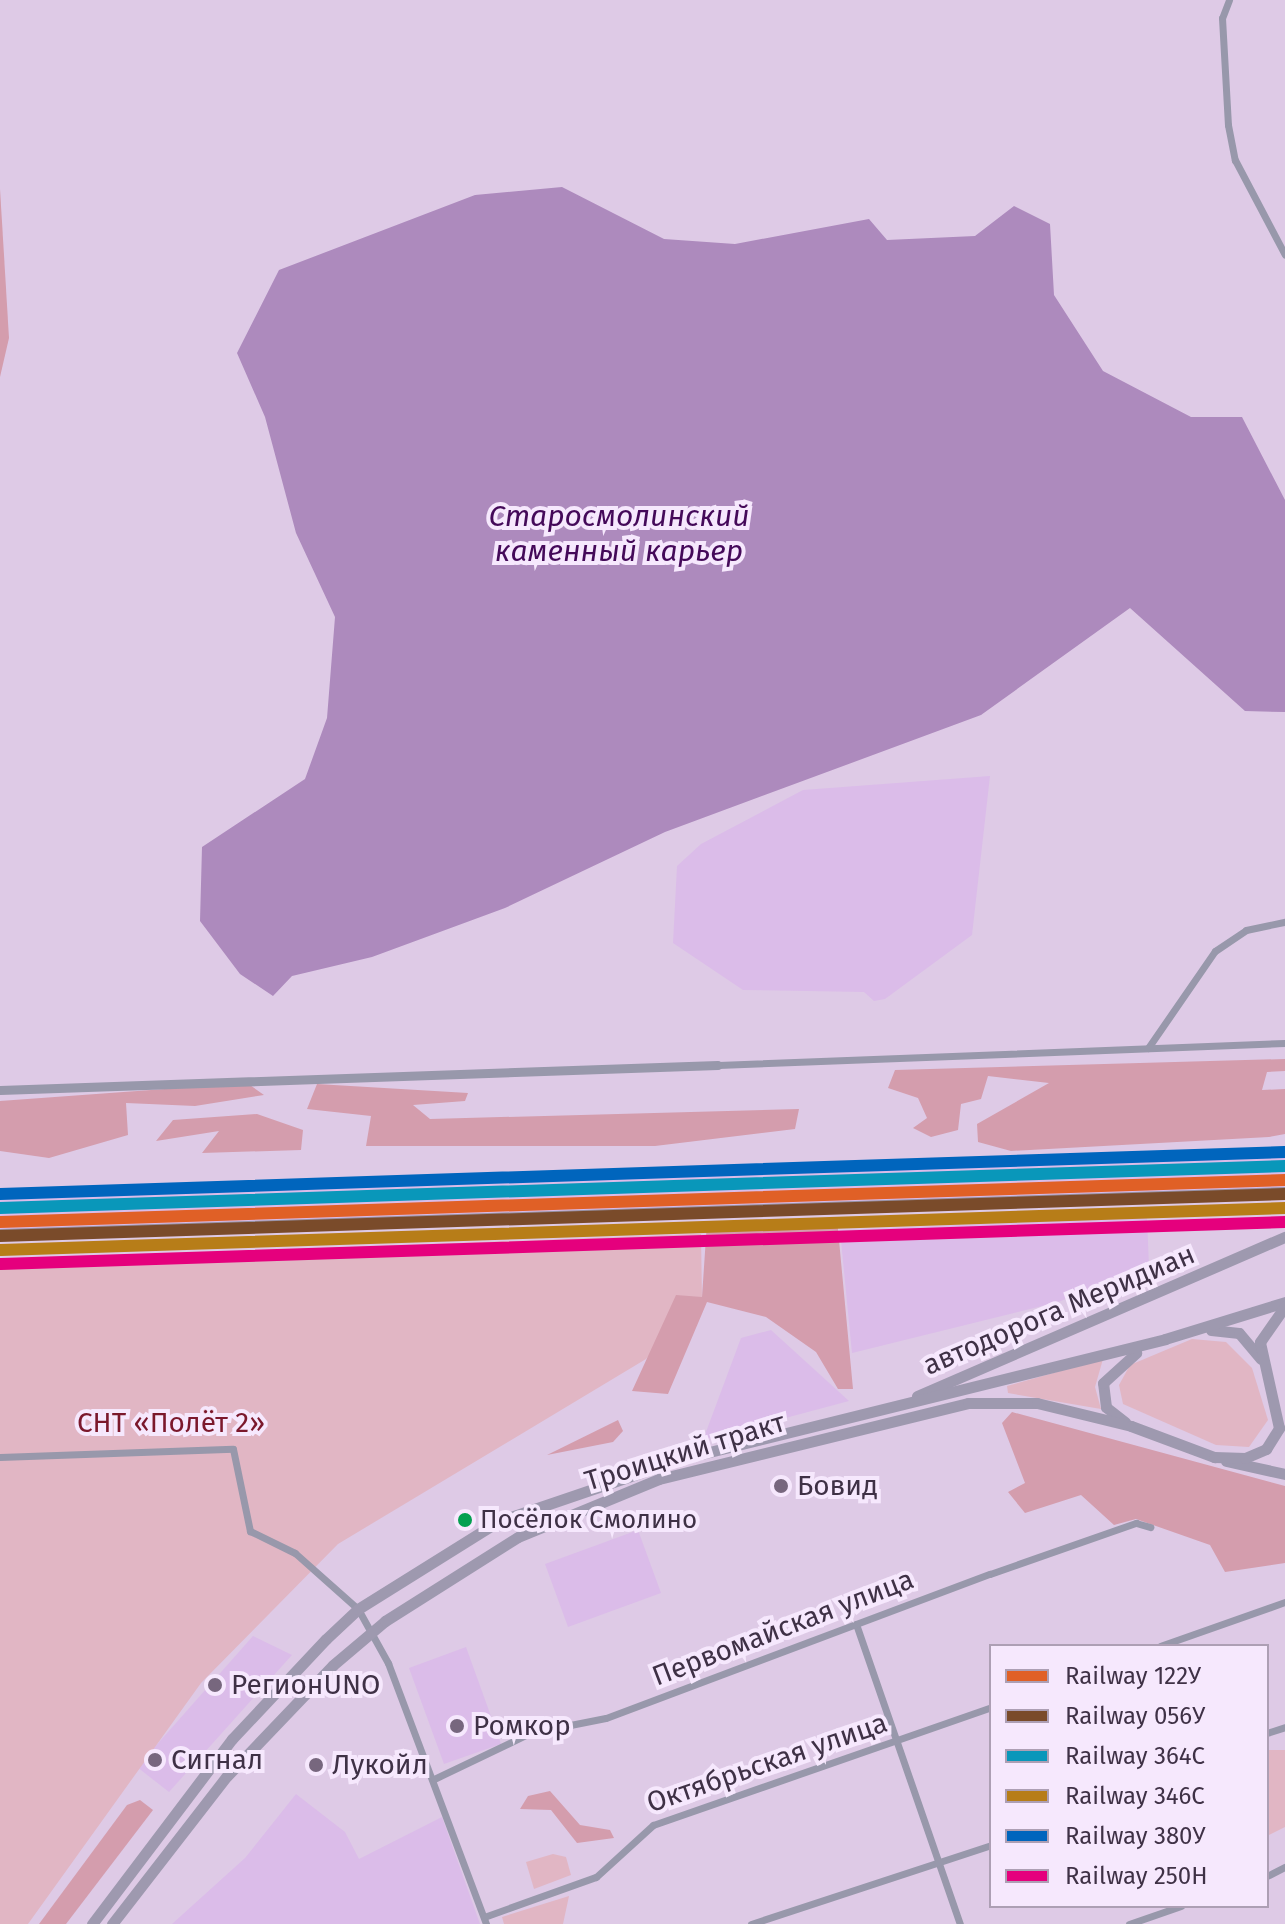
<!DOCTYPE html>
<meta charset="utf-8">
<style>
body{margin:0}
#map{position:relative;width:1285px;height:1924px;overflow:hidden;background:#decae6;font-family:"Fira Sans",sans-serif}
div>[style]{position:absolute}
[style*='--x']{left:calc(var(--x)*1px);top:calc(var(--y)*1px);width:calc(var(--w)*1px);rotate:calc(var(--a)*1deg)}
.built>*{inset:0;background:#dbbce9}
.green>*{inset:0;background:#e1b6c4}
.forest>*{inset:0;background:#d49dad}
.water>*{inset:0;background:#ad8abd}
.minor>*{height:7px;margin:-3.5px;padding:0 3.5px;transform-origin:3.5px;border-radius:3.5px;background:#9898ab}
.tertiary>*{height:9px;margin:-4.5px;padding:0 4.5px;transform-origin:4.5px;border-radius:4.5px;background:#9898ab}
.primary>*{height:11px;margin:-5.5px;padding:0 5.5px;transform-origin:5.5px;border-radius:5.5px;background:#9e99af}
.rail>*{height:5px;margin-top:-2.5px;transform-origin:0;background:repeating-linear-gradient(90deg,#f6e8fd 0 6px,#9792a5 0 12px);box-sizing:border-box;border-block:2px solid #9792a5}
.rail-1>*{height:12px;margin:-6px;padding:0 6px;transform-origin:6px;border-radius:6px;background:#e06026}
.rail-2>*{height:12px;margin:-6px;padding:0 6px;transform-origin:6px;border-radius:6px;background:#7a4b2a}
.rail-3>*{height:12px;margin:-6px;padding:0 6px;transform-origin:6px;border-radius:6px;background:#0997ba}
.rail-4>*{height:12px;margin:-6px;padding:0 6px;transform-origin:6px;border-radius:6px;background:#b77d18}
.rail-5>*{height:12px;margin:-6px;padding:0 6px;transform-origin:6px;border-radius:6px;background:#0065bd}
.rail-6>*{height:12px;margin:-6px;padding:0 6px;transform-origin:6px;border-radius:6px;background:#e5007d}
.dots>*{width:22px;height:22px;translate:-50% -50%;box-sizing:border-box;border:4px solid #f6e8fd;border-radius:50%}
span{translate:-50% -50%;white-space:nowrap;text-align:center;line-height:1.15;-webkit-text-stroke:8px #f6e8fd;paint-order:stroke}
.bus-label{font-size:26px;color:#3f3146}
.left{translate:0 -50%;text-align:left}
.street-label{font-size:28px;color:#3f3146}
.park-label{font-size:28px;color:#7b182c}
.poi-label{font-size:28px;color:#3f3146}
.water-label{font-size:30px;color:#440959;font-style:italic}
.legend{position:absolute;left:989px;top:1644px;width:280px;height:264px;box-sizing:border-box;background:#f6e8fd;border:2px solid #ad9fb4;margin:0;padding:10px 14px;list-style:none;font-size:24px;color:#3f3146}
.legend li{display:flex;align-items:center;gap:16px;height:40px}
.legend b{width:40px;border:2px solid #ad9fb4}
</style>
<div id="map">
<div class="built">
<div style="clip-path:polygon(990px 776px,972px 935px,885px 999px,874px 1001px,864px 992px,743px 990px,673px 943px,677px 866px,701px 844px,803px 790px)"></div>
<div style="clip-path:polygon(1285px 1153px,1285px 1193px,0 1235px,0 1195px)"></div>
<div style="clip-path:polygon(1147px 1217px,1149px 1267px,1058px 1302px,852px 1353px,840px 1230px)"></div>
<div style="clip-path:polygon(771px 1330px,849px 1401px,703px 1440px,741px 1338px)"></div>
<div style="clip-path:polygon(638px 1530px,661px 1593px,568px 1627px,545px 1564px)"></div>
<div style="clip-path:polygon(253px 1636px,292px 1655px,169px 1792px,137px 1767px)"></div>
<div style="clip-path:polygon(466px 1647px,501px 1744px,444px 1764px,409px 1668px)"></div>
<div style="clip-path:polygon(296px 1794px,345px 1832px,359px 1859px,442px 1817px,480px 1924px,172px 1924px,245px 1858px)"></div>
</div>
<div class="green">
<div style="clip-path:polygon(701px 1234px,702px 1300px,646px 1359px,338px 1544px,201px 1683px,28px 1924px,0 1924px,0 1260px)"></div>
<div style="clip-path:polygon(1192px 1339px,1226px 1342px,1252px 1368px,1268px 1420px,1249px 1447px,1216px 1445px,1123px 1404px,1119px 1385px,1130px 1365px)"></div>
<div style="clip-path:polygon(1103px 1359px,1095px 1387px,1101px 1409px,1008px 1393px,1007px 1386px)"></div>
<div style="clip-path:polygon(1267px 1750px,1285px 1750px,1285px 1827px,1267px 1836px)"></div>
<div style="clip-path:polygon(553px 1854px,566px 1857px,571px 1875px,534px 1889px,526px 1862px)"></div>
<div style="clip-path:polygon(569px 1896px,563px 1924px,504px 1924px,502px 1917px)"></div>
</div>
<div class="forest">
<div style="clip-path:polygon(0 189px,9px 338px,0 377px)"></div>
<div style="clip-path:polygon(1285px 1059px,1285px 1071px,1267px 1072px,1262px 1090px,1285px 1089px,1285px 1134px,1269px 1137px,1011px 1151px,978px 1142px,977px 1124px,1049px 1083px,988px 1076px,981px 1099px,961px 1104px,958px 1130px,931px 1137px,913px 1128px,927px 1118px,918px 1098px,888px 1088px,895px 1070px)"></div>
<div style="clip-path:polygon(247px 1083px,264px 1095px,195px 1106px,126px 1103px,128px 1135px,49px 1158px,0 1151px,0 1101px)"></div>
<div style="clip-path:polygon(317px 1084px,468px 1093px,465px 1101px,413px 1105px,430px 1119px,799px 1109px,795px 1129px,655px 1146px,366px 1146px,371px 1116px,307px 1109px)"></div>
<div style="clip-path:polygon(257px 1114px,303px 1130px,301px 1150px,202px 1153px,219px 1131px,156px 1141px,173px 1120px)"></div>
<div style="clip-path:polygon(837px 1219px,853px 1389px,838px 1389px,816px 1352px,766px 1317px,707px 1302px,668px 1394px,632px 1391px,676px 1295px,702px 1297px,707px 1222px)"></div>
<div style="clip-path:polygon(1012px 1412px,1285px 1486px,1285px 1563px,1225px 1572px,1210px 1545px,1136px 1519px,1114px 1525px,1081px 1495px,1025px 1513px,1008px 1492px,1025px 1483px,1002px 1423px)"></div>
<div style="clip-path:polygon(618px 1420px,623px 1431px,613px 1442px,547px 1455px)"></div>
<div style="clip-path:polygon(550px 1791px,580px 1825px,610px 1830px,614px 1838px,577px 1843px,551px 1810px,520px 1809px,528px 1796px)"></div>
<div style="clip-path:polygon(140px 1800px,153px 1810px,66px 1924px,39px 1924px,127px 1805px)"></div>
</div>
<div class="water">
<div style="clip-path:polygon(562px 187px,664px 239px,735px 244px,869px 219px,887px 240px,975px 236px,1014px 206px,1050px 224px,1054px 295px,1103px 371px,1191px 417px,1242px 417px,1285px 500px,1285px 712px,1245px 711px,1130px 608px,981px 715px,665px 832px,505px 908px,372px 957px,292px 976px,273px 996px,240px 974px,200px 921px,202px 847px,305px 779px,327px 718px,335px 617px,296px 533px,265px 417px,237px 353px,279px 270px,475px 195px)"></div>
</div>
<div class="minor">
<div style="--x:1229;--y:0;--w:19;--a:111"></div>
<div style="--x:1222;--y:18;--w:107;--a:86.8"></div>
<div style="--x:1228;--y:125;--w:36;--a:79"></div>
<div style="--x:1235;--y:160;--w:107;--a:62.2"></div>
<div style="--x:1148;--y:1048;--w:118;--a:-55.4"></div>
<div style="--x:1215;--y:951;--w:37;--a:-34"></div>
<div style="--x:1246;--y:930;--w:40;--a:-12"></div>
<div style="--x:718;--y:1065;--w:567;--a:-2.22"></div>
<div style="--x:0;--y:1457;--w:233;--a:-2"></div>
<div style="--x:233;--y:1449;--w:84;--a:78.3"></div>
<div style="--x:250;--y:1531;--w:50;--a:26.1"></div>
<div style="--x:295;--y:1553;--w:84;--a:41.6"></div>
<div style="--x:358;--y:1609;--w:62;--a:60.9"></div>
<div style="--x:388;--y:1663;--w:279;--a:69.4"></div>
<div style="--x:856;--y:1624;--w:318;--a:70.9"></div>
<div style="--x:1160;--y:1646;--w:133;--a:-19.4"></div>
<div style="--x:1267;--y:1733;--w:19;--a:-18"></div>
<div style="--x:434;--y:1779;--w:106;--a:-25.6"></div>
<div style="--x:530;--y:1733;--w:77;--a:-11.2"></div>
<div style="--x:606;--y:1718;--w:410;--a:-20.6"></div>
<div style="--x:990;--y:1574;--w:155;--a:-19.3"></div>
<div style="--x:1136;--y:1523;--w:15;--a:16"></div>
<div style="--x:1267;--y:1876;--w:20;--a:-27"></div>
<div style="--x:484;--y:1917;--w:119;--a:-19.7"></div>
<div style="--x:596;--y:1877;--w:77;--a:-42.4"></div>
<div style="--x:653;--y:1825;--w:358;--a:-19.2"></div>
<div style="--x:751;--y:1924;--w:253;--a:-18.2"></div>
<div style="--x:1129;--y:1924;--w:55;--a:-19.1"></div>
</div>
<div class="tertiary">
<div style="--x:0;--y:1090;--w:718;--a:-1.99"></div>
</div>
<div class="primary">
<div style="--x:1211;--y:1330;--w:28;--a:6"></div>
<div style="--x:1239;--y:1333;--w:34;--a:50"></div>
<div style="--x:917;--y:1396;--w:401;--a:-23.4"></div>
<div style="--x:1125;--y:1422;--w:24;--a:-142"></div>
<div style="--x:1106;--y:1407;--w:24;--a:-97"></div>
<div style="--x:1103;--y:1383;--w:45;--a:-42.3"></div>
<div style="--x:1226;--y:1461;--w:60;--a:12.4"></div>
<div style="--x:92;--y:1924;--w:232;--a:-52.9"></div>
<div style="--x:232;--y:1739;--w:137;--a:-46.8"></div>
<div style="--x:326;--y:1639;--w:44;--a:-43.2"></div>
<div style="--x:358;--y:1609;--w:166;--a:-32"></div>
<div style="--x:499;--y:1521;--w:192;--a:-18.8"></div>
<div style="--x:681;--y:1459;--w:499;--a:-13.9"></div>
<div style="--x:1165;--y:1339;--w:126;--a:-17.1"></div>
<div style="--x:112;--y:1924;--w:187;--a:-52.2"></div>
<div style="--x:227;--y:1776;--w:153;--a:-46.3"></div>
<div style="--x:333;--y:1665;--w:68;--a:-40.2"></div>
<div style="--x:385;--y:1621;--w:157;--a:-32.3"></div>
<div style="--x:518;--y:1537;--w:152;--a:-22.4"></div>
<div style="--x:659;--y:1479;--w:318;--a:-13.8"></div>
<div style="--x:968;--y:1403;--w:69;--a:0"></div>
<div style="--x:1037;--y:1403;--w:97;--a:13.7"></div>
<div style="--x:1131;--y:1426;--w:89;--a:20.5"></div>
<div style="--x:1214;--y:1457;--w:31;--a:2"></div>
<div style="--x:1245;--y:1458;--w:23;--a:-23"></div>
<div style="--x:1266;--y:1449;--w:25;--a:-58"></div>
<div style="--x:1279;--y:1428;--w:88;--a:-102.5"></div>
<div style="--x:1260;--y:1342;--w:44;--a:-55.2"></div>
</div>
<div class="rail">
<div style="--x:0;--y:1207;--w:1286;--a:-1.87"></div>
<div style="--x:0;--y:1231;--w:1286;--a:-1.87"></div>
</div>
<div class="rail-1">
<div style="--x:0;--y:1222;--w:1286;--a:-1.87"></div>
</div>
<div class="rail-2">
<div style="--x:0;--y:1236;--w:1286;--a:-1.87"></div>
</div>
<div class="rail-3">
<div style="--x:0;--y:1208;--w:1286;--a:-1.87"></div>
</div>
<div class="rail-4">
<div style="--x:1;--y:1250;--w:1285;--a:-1.87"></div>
</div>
<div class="rail-5">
<div style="--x:0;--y:1194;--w:1285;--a:-1.87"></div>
</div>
<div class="rail-6">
<div style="--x:1;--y:1264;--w:1285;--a:-1.87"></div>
</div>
<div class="dots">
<div style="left:781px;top:1486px;background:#77677e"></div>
<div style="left:465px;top:1520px;background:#03a050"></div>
<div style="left:215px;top:1685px;background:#77677e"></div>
<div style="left:457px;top:1726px;background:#77677e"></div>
<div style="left:155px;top:1760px;background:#77677e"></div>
<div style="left:316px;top:1765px;background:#77677e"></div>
</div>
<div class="bus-label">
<span class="left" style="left:480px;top:1520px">Посёлок Смолино</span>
</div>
<div class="street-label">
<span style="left:1059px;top:1310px;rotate:-23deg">автодорога Меридиан</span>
<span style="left:685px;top:1452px;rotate:-17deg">Троицкий тракт</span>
<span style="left:783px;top:1628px;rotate:-21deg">Первомайская улица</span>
<span style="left:767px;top:1763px;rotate:-19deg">Октябрьская улица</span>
</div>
<div class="park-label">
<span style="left:171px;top:1423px">СНТ «Полёт 2»</span>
</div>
<div class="poi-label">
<span class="left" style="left:797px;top:1486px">Бовид</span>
<span class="left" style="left:231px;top:1685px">РегионUNO</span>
<span class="left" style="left:473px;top:1726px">Ромкор</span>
<span class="left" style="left:171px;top:1760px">Сигнал</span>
<span class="left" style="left:332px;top:1765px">Лукойл</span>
</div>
<div class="water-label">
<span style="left:619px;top:533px">Старосмолинский<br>каменный карьер</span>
</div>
<ul class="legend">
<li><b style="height:10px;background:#e06026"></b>Railway 122У</li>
<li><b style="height:10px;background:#7a4b2a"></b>Railway 056У</li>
<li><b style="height:10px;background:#0997ba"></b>Railway 364С</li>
<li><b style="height:10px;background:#b77d18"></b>Railway 346С</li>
<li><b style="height:10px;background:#0065bd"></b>Railway 380У</li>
<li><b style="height:10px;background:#e5007d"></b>Railway 250Н</li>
</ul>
</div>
